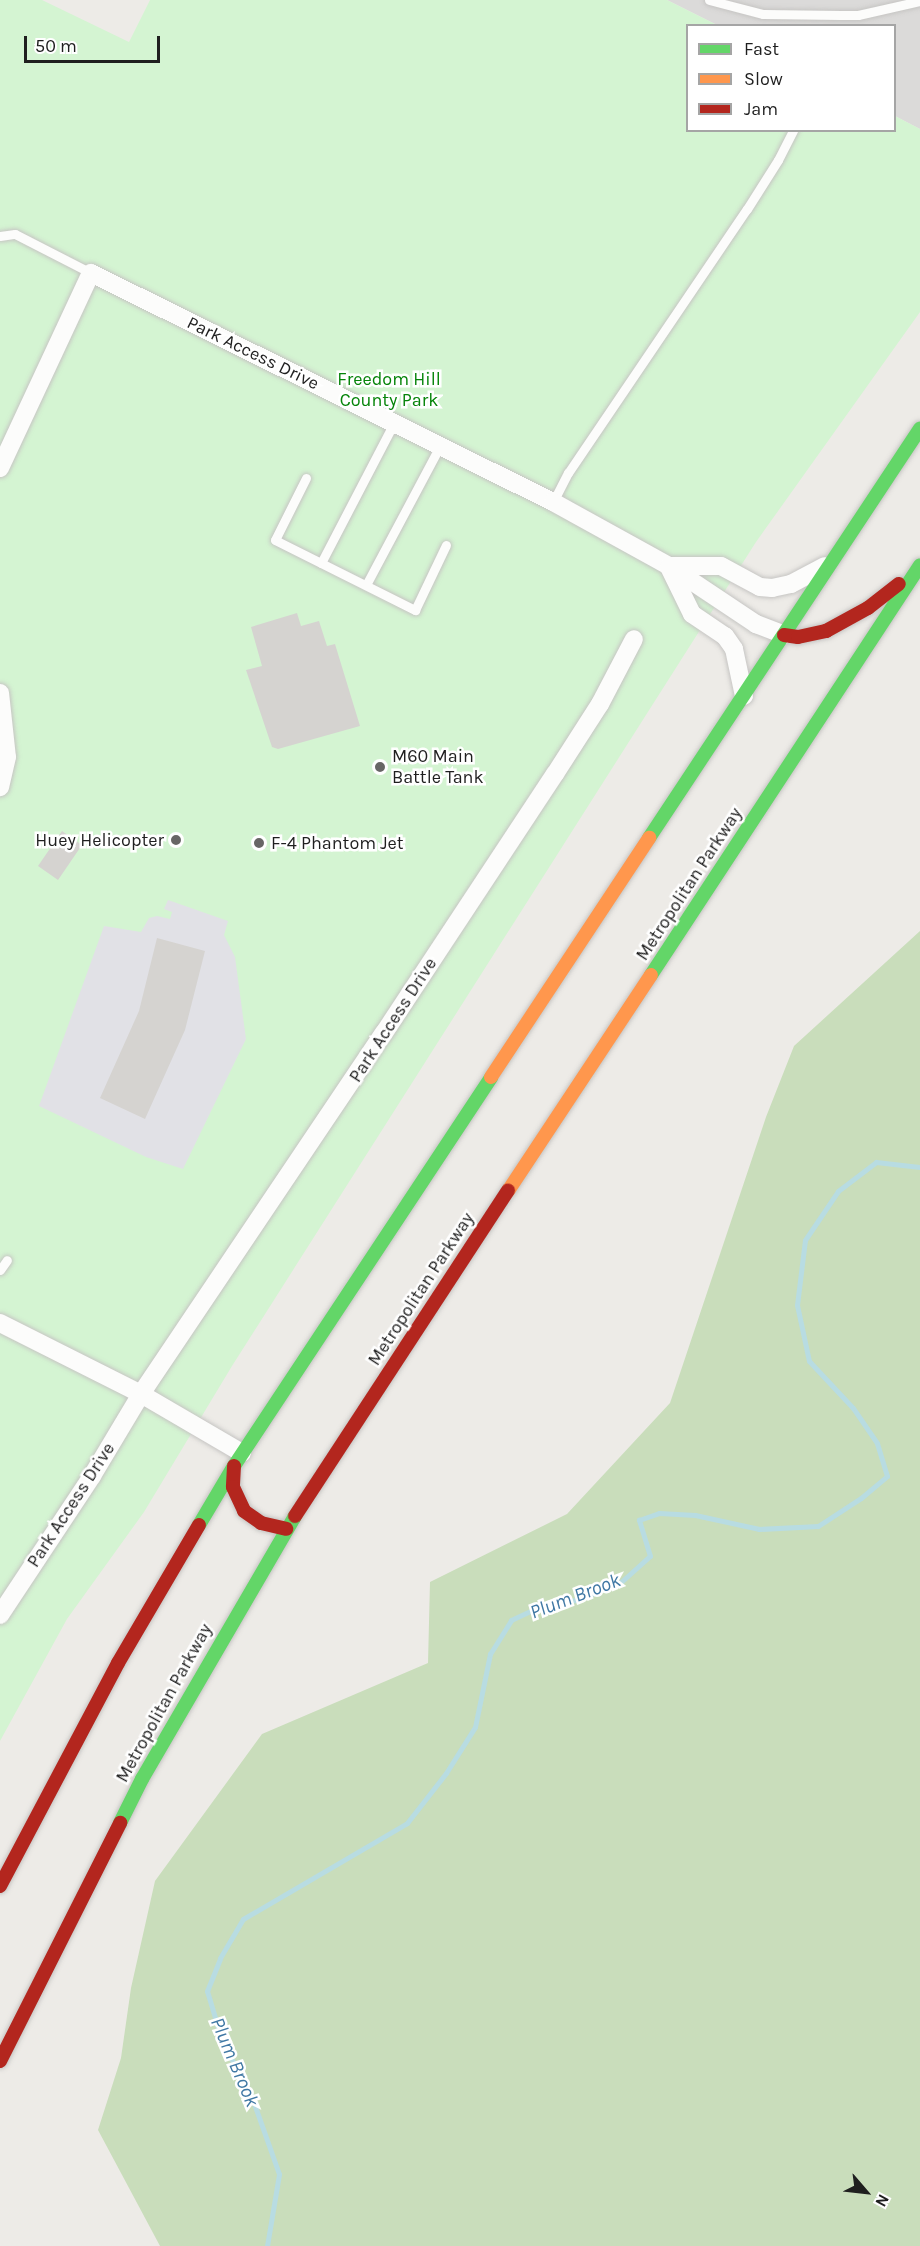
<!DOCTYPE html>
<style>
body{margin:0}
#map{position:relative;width:920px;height:2246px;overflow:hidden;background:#edebe7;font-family:Karla,sans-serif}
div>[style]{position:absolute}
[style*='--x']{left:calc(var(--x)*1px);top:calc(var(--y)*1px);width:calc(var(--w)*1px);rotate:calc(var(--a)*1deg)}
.religious>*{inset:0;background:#dbdad9}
.forest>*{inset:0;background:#c9ddbb}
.park>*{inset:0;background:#d4f4d2}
.plaza>*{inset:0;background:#e1e1e6}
.stream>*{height:5px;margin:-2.5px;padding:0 2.5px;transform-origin:2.5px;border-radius:2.5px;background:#b8dce2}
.building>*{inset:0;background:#d5d3d0}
.roads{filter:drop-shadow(0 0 2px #c6c5c3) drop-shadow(0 0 2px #c6c5c3)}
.lane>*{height:9px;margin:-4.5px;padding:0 4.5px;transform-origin:4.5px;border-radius:4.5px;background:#fcfcfb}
.street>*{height:18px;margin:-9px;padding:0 9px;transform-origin:9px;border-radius:9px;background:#fcfcfb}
.fast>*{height:14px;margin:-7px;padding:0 7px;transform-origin:7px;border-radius:7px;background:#63d668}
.slow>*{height:14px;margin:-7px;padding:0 7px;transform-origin:7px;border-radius:7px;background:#ff974d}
.jam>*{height:14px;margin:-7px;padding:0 7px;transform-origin:7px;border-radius:7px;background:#b3261e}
.dots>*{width:16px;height:16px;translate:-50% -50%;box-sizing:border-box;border:3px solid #fff;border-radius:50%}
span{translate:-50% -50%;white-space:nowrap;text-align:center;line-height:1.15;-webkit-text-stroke:5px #fff;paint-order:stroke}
.street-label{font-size:18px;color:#1f1f1f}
.park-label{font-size:18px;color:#058409}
.poi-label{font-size:18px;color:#1f1f1f}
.left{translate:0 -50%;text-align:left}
.right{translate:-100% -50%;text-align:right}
.water-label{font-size:20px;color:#4078a4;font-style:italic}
.legend{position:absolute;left:686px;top:24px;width:210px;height:108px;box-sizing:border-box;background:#fff;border:2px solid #a5a5a5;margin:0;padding:8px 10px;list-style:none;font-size:18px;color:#1f1f1f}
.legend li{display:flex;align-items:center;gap:12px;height:30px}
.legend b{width:30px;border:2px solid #a5a5a5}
.north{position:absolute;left:836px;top:2162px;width:60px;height:60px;-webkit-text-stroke:4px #fff;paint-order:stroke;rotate:118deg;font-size:16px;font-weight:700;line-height:24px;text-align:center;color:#1f1f1f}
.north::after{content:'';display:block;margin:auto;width:21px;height:27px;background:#1f1f1f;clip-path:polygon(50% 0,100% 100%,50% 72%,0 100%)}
.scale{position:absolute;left:24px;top:36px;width:136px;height:27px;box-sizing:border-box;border:3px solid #1f1f1f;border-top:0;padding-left:8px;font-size:18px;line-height:21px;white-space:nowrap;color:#1f1f1f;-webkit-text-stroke:4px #fff;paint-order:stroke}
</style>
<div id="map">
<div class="religious">
<div style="clip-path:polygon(667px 0,920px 0,920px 129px,895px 116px,894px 26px,717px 25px)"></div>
</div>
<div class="forest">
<div style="clip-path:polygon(920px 931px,920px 2246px,160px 2246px,98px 2130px,121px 2058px,131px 1988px,155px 1881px,262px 1734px,428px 1663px,430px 1582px,567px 1514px,670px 1403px,766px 1117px,794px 1046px)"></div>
</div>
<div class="park">
<div style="clip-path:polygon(0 0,42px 0,129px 42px,150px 0,667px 0,717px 25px,688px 26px,688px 130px,894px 130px,895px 116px,920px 129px,920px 312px,756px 542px,232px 1366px,144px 1512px,67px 1619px,0 1741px)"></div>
</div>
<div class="plaza">
<div style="clip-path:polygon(168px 900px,228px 921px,224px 935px,235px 957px,246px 1039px,183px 1169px,146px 1157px,39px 1106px,104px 926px,141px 932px,149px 918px,157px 916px,170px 919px,172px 912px,164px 909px)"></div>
</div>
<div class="stream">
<div style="--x:267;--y:2246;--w:73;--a:-80.5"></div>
<div style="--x:279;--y:2174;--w:87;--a:-109.5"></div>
<div style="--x:250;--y:2092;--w:55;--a:-119.4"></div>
<div style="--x:223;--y:2044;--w:55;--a:-106.8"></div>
<div style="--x:207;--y:1991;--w:35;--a:-68"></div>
<div style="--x:220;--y:1958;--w:45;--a:-59.5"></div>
<div style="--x:243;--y:1919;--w:190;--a:-30.3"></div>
<div style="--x:407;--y:1823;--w:63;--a:-52"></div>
<div style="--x:446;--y:1773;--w:54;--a:-57.8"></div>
<div style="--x:475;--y:1727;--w:75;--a:-78.4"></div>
<div style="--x:490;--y:1654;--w:40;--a:-58"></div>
<div style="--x:511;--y:1620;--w:26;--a:-25"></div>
<div style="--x:535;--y:1609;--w:46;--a:-12.5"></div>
<div style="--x:580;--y:1599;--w:44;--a:-22.5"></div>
<div style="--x:621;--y:1582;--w:39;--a:-42"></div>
<div style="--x:650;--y:1556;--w:38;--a:-107"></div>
<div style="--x:639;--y:1520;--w:21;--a:-19"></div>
<div style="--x:659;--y:1513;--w:36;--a:3"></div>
<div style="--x:695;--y:1515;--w:66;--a:12.3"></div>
<div style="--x:759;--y:1529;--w:59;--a:-2.9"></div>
<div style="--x:818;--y:1526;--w:51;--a:-33.1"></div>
<div style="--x:861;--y:1498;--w:34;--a:-40"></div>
<div style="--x:887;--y:1476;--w:34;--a:-107"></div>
<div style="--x:877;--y:1443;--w:42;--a:-124.4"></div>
<div style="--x:853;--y:1408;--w:64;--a:-133.1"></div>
<div style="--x:809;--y:1361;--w:57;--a:-102.1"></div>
<div style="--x:797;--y:1305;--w:65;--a:-83"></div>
<div style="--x:805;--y:1240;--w:59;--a:-56"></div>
<div style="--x:838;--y:1191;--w:48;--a:-37.3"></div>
<div style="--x:876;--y:1162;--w:44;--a:6.5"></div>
</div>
<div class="building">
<div style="clip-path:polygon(297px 613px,301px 626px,319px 621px,327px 646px,335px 644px,360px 726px,278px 749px,272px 747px,246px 670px,262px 666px,251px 627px)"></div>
<div style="clip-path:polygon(62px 831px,82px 845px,58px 880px,38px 866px)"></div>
<div style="clip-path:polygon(157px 938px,205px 951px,185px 1030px,145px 1119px,100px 1098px,139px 1011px)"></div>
</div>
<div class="roads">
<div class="lane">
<div style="--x:709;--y:0;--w:56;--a:14.5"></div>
<div style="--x:763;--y:14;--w:78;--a:0.7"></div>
<div style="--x:841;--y:15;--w:17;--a:0"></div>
<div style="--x:858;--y:15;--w:64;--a:-12.7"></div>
<div style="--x:0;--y:236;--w:15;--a:-8"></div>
<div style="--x:15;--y:234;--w:85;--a:27.2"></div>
<div style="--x:306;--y:478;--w:69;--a:116.6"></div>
<div style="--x:275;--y:540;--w:157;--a:26.6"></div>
<div style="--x:415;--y:610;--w:72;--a:-64.5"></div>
<div style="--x:553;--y:502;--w:33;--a:-63"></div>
<div style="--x:568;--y:473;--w:319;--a:-55.9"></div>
<div style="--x:747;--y:209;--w:58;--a:-57.7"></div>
<div style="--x:778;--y:160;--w:34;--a:-63"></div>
<div style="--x:321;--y:563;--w:158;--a:-62.5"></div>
<div style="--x:366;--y:585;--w:157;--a:-62"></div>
<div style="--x:0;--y:1270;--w:12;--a:-55"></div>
</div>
<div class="street">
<div style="--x:0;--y:468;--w:215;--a:-65"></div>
<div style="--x:91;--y:273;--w:516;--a:26.37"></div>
<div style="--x:553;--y:502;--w:132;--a:28.9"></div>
<div style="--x:669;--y:566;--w:105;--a:33.7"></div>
<div style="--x:756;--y:624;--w:30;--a:21"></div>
<div style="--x:669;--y:566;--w:52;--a:0"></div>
<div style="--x:721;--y:566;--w:44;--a:28.3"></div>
<div style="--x:760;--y:587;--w:12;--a:5"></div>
<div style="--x:772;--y:588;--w:19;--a:-12"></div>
<div style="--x:791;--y:584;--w:38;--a:-28"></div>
<div style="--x:669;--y:567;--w:52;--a:63.9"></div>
<div style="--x:692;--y:614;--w:40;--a:34"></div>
<div style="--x:725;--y:636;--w:16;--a:55"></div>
<div style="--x:734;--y:649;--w:48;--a:78"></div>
<div style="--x:0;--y:693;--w:64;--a:83.8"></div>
<div style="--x:7;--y:757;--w:31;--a:103"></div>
<div style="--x:0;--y:1323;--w:158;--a:26.7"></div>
<div style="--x:141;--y:1394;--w:117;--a:30.3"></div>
<div style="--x:0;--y:1615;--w:167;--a:-56.5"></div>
<div style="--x:92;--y:1476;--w:96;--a:-59.1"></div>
<div style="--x:141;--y:1394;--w:435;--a:-56.1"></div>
<div style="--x:384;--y:1033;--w:310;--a:-56.6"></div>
<div style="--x:555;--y:774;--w:83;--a:-57.3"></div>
<div style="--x:600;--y:704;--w:73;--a:-62.4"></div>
</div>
<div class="fast">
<div style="--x:649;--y:838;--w:491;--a:-56.5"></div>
<div style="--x:651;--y:975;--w:490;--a:-56.7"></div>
<div style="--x:199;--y:1525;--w:69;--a:-59.3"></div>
<div style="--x:234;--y:1466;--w:466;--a:-56.5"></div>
<div style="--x:120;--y:1823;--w:49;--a:-63.4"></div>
<div style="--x:142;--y:1779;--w:304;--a:-59.8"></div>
</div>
<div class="slow">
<div style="--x:491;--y:1077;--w:287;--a:-56.5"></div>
<div style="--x:508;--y:1191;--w:259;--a:-56.5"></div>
</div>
<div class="jam">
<div style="--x:784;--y:635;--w:14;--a:8"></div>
<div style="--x:798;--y:637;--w:29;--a:-12"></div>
<div style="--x:826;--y:631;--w:48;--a:-28.7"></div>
<div style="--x:868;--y:608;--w:39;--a:-38"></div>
<div style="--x:234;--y:1466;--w:21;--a:93"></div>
<div style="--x:233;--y:1487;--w:26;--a:65"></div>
<div style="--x:244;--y:1511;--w:21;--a:35"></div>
<div style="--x:261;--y:1523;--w:26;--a:13"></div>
<div style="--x:295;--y:1516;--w:389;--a:-56.8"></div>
<div style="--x:0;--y:1886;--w:252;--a:-62.1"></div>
<div style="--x:118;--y:1663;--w:160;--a:-59.6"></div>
<div style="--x:0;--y:2061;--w:267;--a:-63.2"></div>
</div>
</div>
<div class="dots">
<div style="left:380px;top:767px;background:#676665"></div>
<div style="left:176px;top:840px;background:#676665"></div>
<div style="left:259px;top:843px;background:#676665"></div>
</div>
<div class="street-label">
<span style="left:253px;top:353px;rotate:26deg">Park Access Drive</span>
<span style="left:689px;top:884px;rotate:-57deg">Metropolitan Parkway</span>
<span style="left:393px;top:1020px;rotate:-57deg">Park Access Drive</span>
<span style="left:421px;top:1289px;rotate:-57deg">Metropolitan Parkway</span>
<span style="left:71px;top:1505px;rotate:-57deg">Park Access Drive</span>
<span style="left:164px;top:1703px;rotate:-61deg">Metropolitan Parkway</span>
</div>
<div class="park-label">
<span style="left:389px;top:390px">Freedom Hill<br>County Park</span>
</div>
<div class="poi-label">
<span class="left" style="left:392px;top:767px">M60 Main<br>Battle Tank</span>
<span class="right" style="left:164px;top:840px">Huey Helicopter</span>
<span class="left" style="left:271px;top:843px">F-4 Phantom Jet</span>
</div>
<div class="water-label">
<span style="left:575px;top:1596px;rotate:-21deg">Plum Brook</span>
<span style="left:235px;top:2062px;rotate:67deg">Plum Brook</span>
</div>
<ul class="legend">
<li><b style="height:8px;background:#63d668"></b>Fast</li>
<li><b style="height:8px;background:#ff974d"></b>Slow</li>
<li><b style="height:8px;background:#b3261e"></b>Jam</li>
</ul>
<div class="north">N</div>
<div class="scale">50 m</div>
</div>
